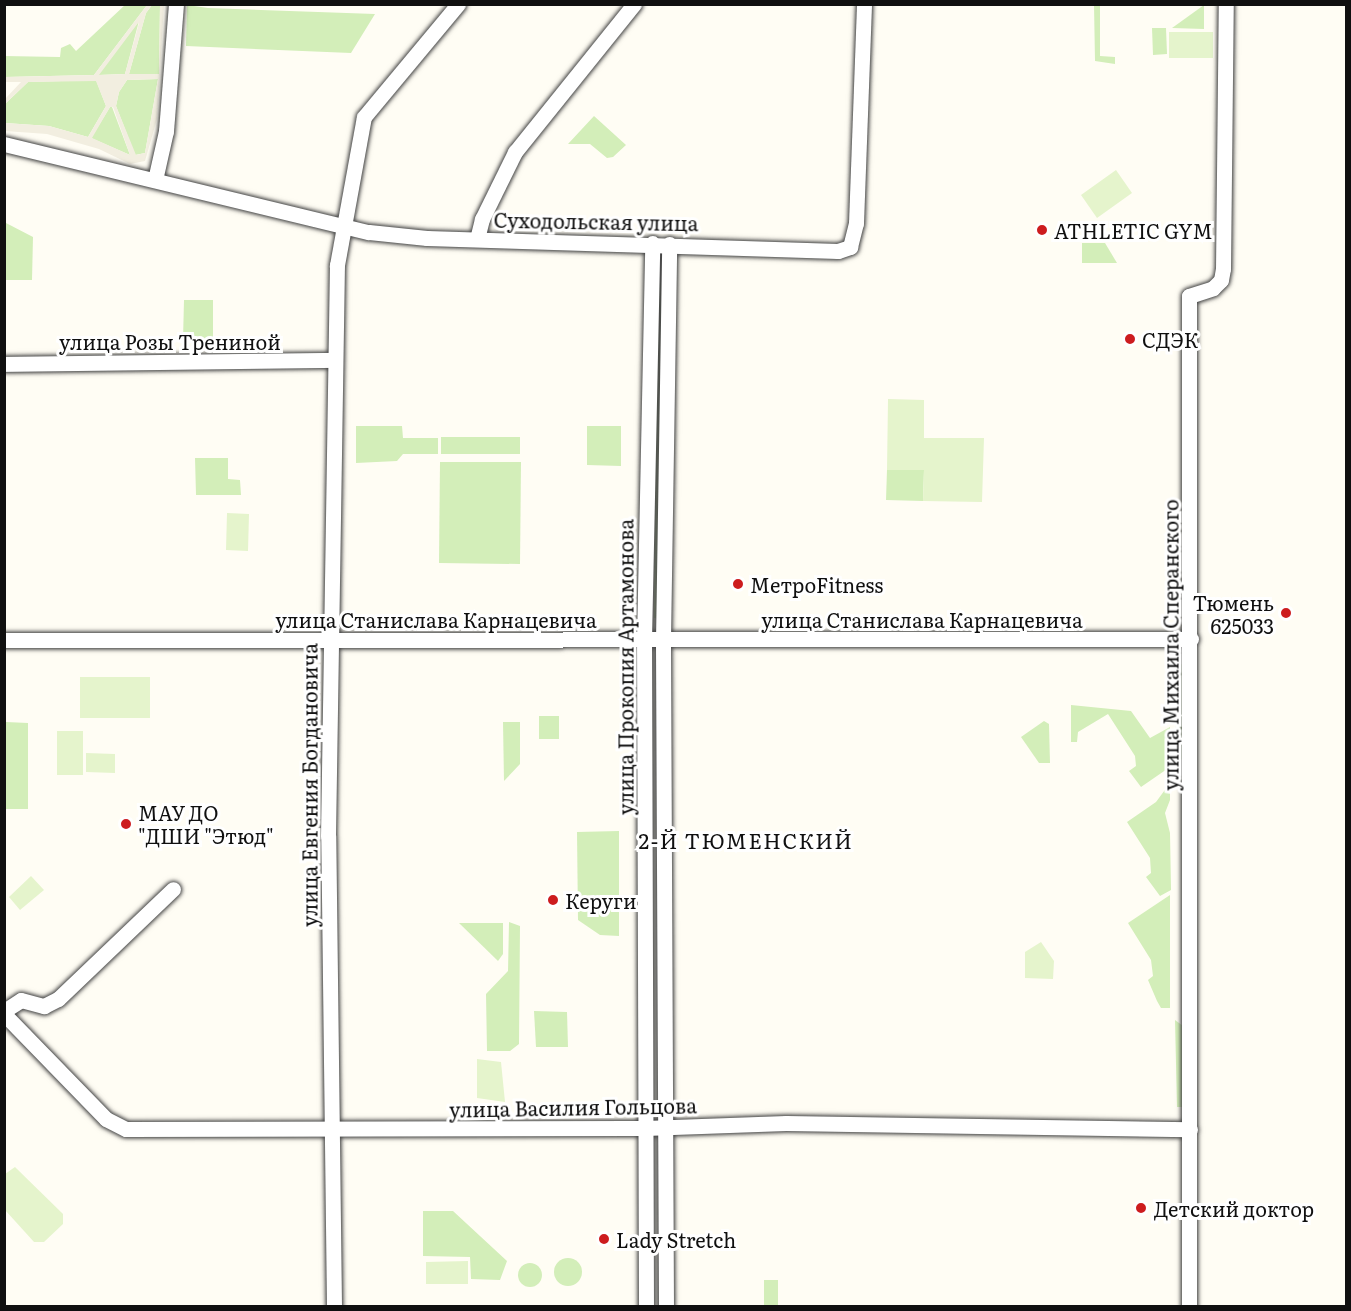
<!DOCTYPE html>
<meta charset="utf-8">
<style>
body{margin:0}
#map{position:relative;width:1351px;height:1311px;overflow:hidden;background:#fffdf4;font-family:Literata,serif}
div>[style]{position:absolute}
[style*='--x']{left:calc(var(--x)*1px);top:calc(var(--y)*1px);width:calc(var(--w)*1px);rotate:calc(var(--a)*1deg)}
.green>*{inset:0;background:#d3eeb9}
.round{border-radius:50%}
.pitch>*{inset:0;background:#e5f4cc}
.plaza>*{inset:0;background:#f2eee0}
.roads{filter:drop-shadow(0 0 2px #434343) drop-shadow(0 0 2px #434343)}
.minor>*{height:15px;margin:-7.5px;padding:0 7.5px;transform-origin:7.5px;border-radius:7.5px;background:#fff}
.dots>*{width:16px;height:16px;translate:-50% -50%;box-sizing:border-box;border:3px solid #fff;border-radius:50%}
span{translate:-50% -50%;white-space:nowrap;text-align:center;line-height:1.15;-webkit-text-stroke:6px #fff;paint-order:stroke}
.street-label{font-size:20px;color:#101010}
.poi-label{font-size:20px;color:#101010}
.left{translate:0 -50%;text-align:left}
.right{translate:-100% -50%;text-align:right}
.neighbourhood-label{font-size:21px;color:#101010;letter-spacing:1.5px}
.frame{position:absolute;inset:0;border:6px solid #101010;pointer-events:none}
</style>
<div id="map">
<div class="green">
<div style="clip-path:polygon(125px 5px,147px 5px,94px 75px,5px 77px,4px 56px,60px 57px,61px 48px,70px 44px,76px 51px)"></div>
<div style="clip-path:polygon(152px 5px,160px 5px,159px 74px,129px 74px,146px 13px)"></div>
<div style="clip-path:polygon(187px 5px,208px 8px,375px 14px,351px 53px,186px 46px)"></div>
<div style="clip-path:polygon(1094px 5px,1100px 5px,1100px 56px,1115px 57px,1115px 64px,1095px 61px)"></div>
<div style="clip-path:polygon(1204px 5px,1204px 29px,1172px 28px)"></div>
<div style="clip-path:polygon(139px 21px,125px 74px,98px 75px)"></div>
<div style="clip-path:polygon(1152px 28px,1166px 28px,1167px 54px,1153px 55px)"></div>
<div style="clip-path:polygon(158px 79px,145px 153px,135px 155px,116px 106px,119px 92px,127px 80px)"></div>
<div style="clip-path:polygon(96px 80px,106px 106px,88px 137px,49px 126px,5px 123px,5px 104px,28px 82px)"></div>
<div style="clip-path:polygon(110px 107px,112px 107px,130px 155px,91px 138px)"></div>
<div style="clip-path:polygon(594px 116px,626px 145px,613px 157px,607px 158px,590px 144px,568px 144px)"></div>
<div style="clip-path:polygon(6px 223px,33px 237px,32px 280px,5px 280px)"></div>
<div style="clip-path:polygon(1082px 243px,1105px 243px,1117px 263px,1082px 263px)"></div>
<div style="clip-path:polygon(656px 283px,661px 283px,660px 618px,654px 618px)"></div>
<div style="clip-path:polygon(184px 300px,213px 300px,213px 340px,183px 340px)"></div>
<div style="clip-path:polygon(356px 426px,402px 426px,403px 438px,438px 438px,438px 454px,403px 454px,397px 461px,356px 463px)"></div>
<div style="clip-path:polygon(587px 426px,621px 426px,621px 466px,587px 465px)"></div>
<div style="clip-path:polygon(441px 437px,520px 437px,520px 454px,441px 454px)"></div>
<div style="clip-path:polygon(195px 458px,228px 458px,228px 479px,240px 480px,241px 495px,196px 495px)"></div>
<div style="clip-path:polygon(440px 462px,521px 462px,520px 564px,439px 563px)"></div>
<div style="clip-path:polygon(887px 470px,924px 470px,923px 501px,886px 500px)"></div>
<div style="clip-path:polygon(1183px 664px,1182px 759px,1175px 764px,1176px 665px)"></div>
<div style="clip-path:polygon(1071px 705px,1131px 711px,1150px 738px,1170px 727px,1170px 767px,1141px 787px,1129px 771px,1136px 766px,1135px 756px,1108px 714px,1078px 732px,1077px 742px,1071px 742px)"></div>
<div style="clip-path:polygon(539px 716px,559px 716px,559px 739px,539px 739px)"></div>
<div style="clip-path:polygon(1044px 721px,1049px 724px,1050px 763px,1039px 763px,1021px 737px)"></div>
<div style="clip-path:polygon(6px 722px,28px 723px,28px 809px,6px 809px)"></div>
<div style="clip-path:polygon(503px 722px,520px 722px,520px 764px,504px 781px)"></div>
<div style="clip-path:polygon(1170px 783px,1170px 800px,1165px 813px,1170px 833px,1171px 890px,1160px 896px,1146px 877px,1151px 873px,1150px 858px,1127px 822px,1156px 802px)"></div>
<div style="clip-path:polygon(619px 831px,619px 936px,600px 935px,578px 920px,577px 832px)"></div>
<div style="clip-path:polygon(1170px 895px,1170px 1008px,1161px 1008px,1157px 1001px,1148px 980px,1153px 976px,1151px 960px,1128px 923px)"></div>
<div style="clip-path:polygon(509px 922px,520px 926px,519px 1044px,510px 1051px,487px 1051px,486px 994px,508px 971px)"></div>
<div style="clip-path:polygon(459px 923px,503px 923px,503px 954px,498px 961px)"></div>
<div style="clip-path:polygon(534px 1011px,567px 1012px,568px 1047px,536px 1047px)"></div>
<div style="clip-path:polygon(1175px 1020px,1183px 1026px,1183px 1107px,1177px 1107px)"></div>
<div style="clip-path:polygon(423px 1211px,453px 1211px,507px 1261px,500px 1280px,471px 1279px,470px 1257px,423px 1256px)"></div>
<div class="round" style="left:554px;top:1258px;width:28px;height:28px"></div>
<div class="round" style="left:518px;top:1263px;width:24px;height:24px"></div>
<div style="clip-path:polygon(764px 1280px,778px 1280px,778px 1306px,764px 1306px)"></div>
</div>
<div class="pitch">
<div style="clip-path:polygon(1169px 32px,1213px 32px,1213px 58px,1169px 58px)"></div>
<div style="clip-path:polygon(1116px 170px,1132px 193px,1097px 218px,1081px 195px)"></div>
<div style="clip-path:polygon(888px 399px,924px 400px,924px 438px,984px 438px,982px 502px,923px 501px,924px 470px,887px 470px)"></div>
<div style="clip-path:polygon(227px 513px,249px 514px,248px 551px,226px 550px)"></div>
<div style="clip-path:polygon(80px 677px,150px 677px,150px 718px,80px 718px)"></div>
<div style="clip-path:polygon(57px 731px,83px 731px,83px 775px,57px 775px)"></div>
<div style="clip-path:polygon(86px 753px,115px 754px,115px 773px,86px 772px)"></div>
<div style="clip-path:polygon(31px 876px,44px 890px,20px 910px,9px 897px)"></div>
<div style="clip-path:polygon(1041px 942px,1054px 961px,1053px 979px,1025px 978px,1025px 952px)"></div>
<div style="clip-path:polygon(477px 1059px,501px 1062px,505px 1102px,477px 1098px)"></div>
<div style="clip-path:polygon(15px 1167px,63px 1214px,63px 1224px,44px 1242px,34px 1242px,5px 1210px,5px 1174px)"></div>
<div style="clip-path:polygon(468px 1261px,468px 1284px,426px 1284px,426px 1262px)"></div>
</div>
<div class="plaza">
<div style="clip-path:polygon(evenodd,147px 5px,152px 5px,146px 13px,129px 74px,159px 74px,160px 5px,164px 5px,157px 119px,145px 161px,130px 164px,99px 149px,47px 134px,5px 131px,5px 123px,49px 126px,88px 137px,106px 106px,96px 81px,28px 82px,5px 104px,5px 99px,21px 82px,5px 82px,5px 77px,94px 75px,147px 5px,139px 23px,125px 74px,99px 75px,138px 23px,139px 23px,147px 5px,158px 79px,145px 153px,136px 155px,116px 106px,119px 92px,127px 80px,158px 79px,147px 5px,110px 107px,113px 107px,130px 155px,92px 138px,110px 107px)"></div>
</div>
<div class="roads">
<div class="minor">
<div style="--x:4;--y:144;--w:375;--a:13.6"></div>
<div style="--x:369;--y:232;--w:58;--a:5.9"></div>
<div style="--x:427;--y:238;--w:411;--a:1.8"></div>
<div style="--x:838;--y:251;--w:13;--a:-18"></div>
<div style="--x:850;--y:247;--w:25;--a:-76"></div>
<div style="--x:856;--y:223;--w:219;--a:-87.9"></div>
<div style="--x:155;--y:180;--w:50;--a:-77.3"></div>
<div style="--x:166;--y:131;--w:127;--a:-85.5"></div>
<div style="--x:477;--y:239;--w:21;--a:-76"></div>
<div style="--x:482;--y:219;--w:75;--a:-63.8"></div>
<div style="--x:515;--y:152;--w:190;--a:-51.2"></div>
<div style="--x:4;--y:364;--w:331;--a:-0.7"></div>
<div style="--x:4;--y:640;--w:1187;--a:-0.05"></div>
<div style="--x:4;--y:1011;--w:20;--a:-33"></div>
<div style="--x:21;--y:1000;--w:24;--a:15"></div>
<div style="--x:44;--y:1006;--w:16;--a:-27"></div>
<div style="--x:58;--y:999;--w:159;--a:-43.7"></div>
<div style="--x:4;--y:1014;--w:146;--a:45.8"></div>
<div style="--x:106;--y:1119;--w:22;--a:27"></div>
<div style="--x:126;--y:1129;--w:519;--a:-0.11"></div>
<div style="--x:645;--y:1128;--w:141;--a:-2"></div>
<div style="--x:786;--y:1123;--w:404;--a:0.9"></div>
<div style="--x:334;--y:1306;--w:470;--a:-90.7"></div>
<div style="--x:328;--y:836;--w:571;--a:-89.1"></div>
<div style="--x:337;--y:265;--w:150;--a:-79.7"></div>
<div style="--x:364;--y:117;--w:147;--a:-50.2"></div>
<div style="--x:646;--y:1306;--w:666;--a:-90.17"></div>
<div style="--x:644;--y:640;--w:397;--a:-88.8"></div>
<div style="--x:666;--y:1306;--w:666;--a:-90.26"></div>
<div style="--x:663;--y:640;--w:396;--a:-89.1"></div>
<div style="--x:1189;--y:1306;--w:1010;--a:-90"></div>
<div style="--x:1189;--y:296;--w:25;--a:-18"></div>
<div style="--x:1213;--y:288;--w:11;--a:-45"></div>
<div style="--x:1221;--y:280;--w:11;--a:-80"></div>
<div style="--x:1223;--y:269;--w:265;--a:-89.4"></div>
</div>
</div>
<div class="dots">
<div style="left:1042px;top:230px;background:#cd1c1e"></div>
<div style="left:1130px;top:339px;background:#cd1c1e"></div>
<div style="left:738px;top:584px;background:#cd1c1e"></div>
<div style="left:1286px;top:613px;background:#cd1c1e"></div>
<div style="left:126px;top:824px;background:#cd1c1e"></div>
<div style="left:553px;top:900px;background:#cd1c1e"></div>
<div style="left:1141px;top:1208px;background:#cd1c1e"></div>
<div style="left:604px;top:1239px;background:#cd1c1e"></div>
</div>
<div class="street-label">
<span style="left:596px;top:221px;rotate:1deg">Суходольская улица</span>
<span style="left:170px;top:341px">улица Розы Трениной</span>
<span style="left:436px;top:619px">улица Станислава Карнацевича</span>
<span style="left:922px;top:619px">улица Станислава Карнацевича</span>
<span style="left:1170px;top:645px;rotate:-90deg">улица Михаила Сперанского</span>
<span style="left:625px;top:667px;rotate:-90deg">улица Прокопия Артамонова</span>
<span style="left:309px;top:785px;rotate:-90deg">улица Евгения Богдановича</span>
<span style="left:573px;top:1107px;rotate:-1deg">улица Василия Гольцова</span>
</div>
<div class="poi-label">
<span class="left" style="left:1054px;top:230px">ATHLETIC GYM</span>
<span class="left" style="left:1142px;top:339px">СДЭК</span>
<span class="left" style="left:750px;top:584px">МетроFitness</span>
<span class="right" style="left:1274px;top:614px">Тюмень<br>625033</span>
<span class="left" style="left:138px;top:824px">МАУ ДО<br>"ДШИ "Этюд"</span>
<span class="left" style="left:565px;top:900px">Керуги</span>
<span class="left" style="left:1154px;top:1208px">Детский доктор</span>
<span class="left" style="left:616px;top:1239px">Lady Stretch</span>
</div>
<div class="neighbourhood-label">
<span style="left:746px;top:840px">2-Й ТЮМЕНСКИЙ</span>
</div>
<div class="frame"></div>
</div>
